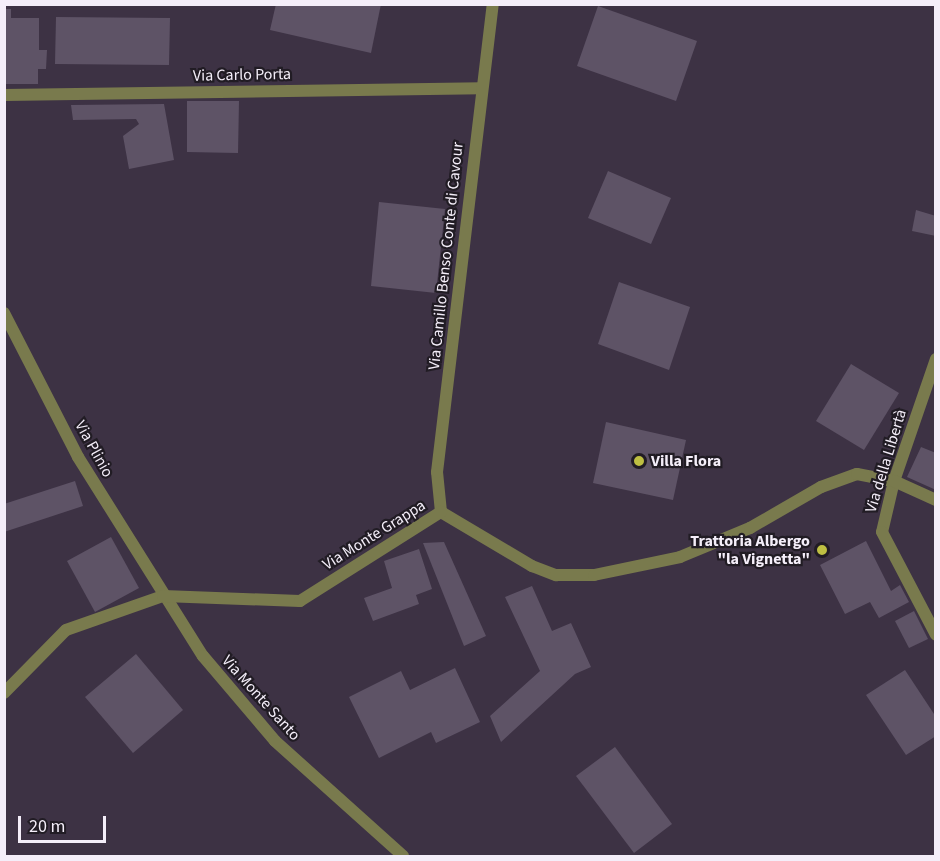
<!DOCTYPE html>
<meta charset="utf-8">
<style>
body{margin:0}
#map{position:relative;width:940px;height:861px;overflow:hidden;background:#3d3244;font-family:"Source Sans 3",sans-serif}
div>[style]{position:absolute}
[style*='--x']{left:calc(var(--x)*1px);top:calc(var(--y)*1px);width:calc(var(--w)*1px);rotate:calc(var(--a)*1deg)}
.building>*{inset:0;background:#5e5366}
.street>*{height:12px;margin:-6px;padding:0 6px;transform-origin:6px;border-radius:6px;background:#797a4d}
.dots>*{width:16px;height:16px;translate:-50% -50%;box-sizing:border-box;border:3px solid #211c24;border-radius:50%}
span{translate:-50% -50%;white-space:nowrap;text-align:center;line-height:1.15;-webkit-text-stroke:4.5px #211c24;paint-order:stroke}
.street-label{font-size:16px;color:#f4eef9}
.poi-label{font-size:16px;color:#f4eef9;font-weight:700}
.left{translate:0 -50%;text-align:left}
.right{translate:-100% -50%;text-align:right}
.frame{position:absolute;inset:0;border:6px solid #f4eef9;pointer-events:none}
.scale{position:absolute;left:18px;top:816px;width:88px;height:27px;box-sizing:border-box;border:3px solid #f4eef9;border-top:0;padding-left:8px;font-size:18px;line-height:21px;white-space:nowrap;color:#f4eef9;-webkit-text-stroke:4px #211c24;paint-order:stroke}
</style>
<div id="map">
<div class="building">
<div style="clip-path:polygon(276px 4px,381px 4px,371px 53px,270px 30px)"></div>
<div style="clip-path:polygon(598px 6px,697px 41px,676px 101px,577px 66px)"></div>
<div style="clip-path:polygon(4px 9px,11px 9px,11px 18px,39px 18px,39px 50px,47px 50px,46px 69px,38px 69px,38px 84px,4px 84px)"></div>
<div style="clip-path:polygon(56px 17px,170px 18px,169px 65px,55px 64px)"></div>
<div style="clip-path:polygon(187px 101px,239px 101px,238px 153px,187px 152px)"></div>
<div style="clip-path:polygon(164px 104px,174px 160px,129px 169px,123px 136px,139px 124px,136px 119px,73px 120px,71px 105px)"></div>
<div style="clip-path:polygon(608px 171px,671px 198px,651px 244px,588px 218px)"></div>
<div style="clip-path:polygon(379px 202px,445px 209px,436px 293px,371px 286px)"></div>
<div style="clip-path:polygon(916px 210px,936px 216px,936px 236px,912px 231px)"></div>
<div style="clip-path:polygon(619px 282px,690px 307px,669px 370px,598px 344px)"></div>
<div style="clip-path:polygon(851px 364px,899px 393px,864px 450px,816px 421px)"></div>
<div style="clip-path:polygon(606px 422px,686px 440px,673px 500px,593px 483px)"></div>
<div style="clip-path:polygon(921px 447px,936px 453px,936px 490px,907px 477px)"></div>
<div style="clip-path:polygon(75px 481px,83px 506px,4px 532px,4px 504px)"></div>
<div style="clip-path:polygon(111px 537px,139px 588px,95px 612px,67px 561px)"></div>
<div style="clip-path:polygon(866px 541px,891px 591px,900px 585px,909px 602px,879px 618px,870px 602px,845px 614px,820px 565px)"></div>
<div style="clip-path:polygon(444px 542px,486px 636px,464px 646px,423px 543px)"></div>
<div style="clip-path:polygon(419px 549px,432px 589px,416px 595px,419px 604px,373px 621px,364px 598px,392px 588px,384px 561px)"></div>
<div style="clip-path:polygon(532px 586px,552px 631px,571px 623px,591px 667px,575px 674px,501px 742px,490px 716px,540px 671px,505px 597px)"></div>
<div style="clip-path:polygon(914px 611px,928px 639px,909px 648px,895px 621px)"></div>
<div style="clip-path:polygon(136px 654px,183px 710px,133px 753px,85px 697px)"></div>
<div style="clip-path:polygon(455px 668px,480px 722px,436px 743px,431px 732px,379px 758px,349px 697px,401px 671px,410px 690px)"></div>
<div style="clip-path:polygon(905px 670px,936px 717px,936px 736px,906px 755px,866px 695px)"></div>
<div style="clip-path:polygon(615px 747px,672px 824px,634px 853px,576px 776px)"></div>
</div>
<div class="street">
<div style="--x:4;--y:95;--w:477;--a:-0.8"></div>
<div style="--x:4;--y:313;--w:162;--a:62.8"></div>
<div style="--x:78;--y:457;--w:235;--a:57.9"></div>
<div style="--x:203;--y:656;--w:111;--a:49.7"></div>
<div style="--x:275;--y:741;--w:172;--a:41.9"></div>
<div style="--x:936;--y:359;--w:129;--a:109"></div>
<div style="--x:894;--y:481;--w:52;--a:103.2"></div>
<div style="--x:882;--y:532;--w:116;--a:62.3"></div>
<div style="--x:441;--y:512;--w:106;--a:30.7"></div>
<div style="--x:532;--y:566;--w:26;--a:21"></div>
<div style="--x:556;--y:575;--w:38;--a:0"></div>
<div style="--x:594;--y:575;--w:88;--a:-11.8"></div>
<div style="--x:680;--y:557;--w:76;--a:-22.5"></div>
<div style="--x:750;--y:528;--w:82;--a:-30"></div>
<div style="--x:821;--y:487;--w:38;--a:-20"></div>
<div style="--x:857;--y:474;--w:38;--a:11"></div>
<div style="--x:894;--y:481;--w:46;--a:24.3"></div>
<div style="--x:441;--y:512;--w:40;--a:-95.7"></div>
<div style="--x:437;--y:472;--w:471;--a:-83.2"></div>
<div style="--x:4;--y:693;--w:88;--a:-45.5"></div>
<div style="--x:66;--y:630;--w:103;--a:-19.3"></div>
<div style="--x:163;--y:596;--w:137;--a:2.1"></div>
<div style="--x:300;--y:601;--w:167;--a:-32.3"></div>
</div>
<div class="dots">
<div style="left:639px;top:461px;background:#bebf42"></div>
<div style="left:822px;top:550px;background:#bebf42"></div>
</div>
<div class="street-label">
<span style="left:242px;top:75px;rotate:-1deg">Via Carlo Porta</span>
<span style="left:446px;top:256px;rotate:-84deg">Via Camillo Benso Conte di Cavour</span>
<span style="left:94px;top:449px;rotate:61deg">Via Plinio</span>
<span style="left:886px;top:461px;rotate:-73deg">Via della Libertà</span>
<span style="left:374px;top:535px;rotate:-32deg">Via Monte Grappa</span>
<span style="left:261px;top:698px;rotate:48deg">Via Monte Santo</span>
</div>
<div class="poi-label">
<span class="left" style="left:651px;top:461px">Villa Flora</span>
<span class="right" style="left:810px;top:550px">Trattoria Albergo<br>"la Vignetta"</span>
</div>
<div class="frame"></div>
<div class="scale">20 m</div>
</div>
